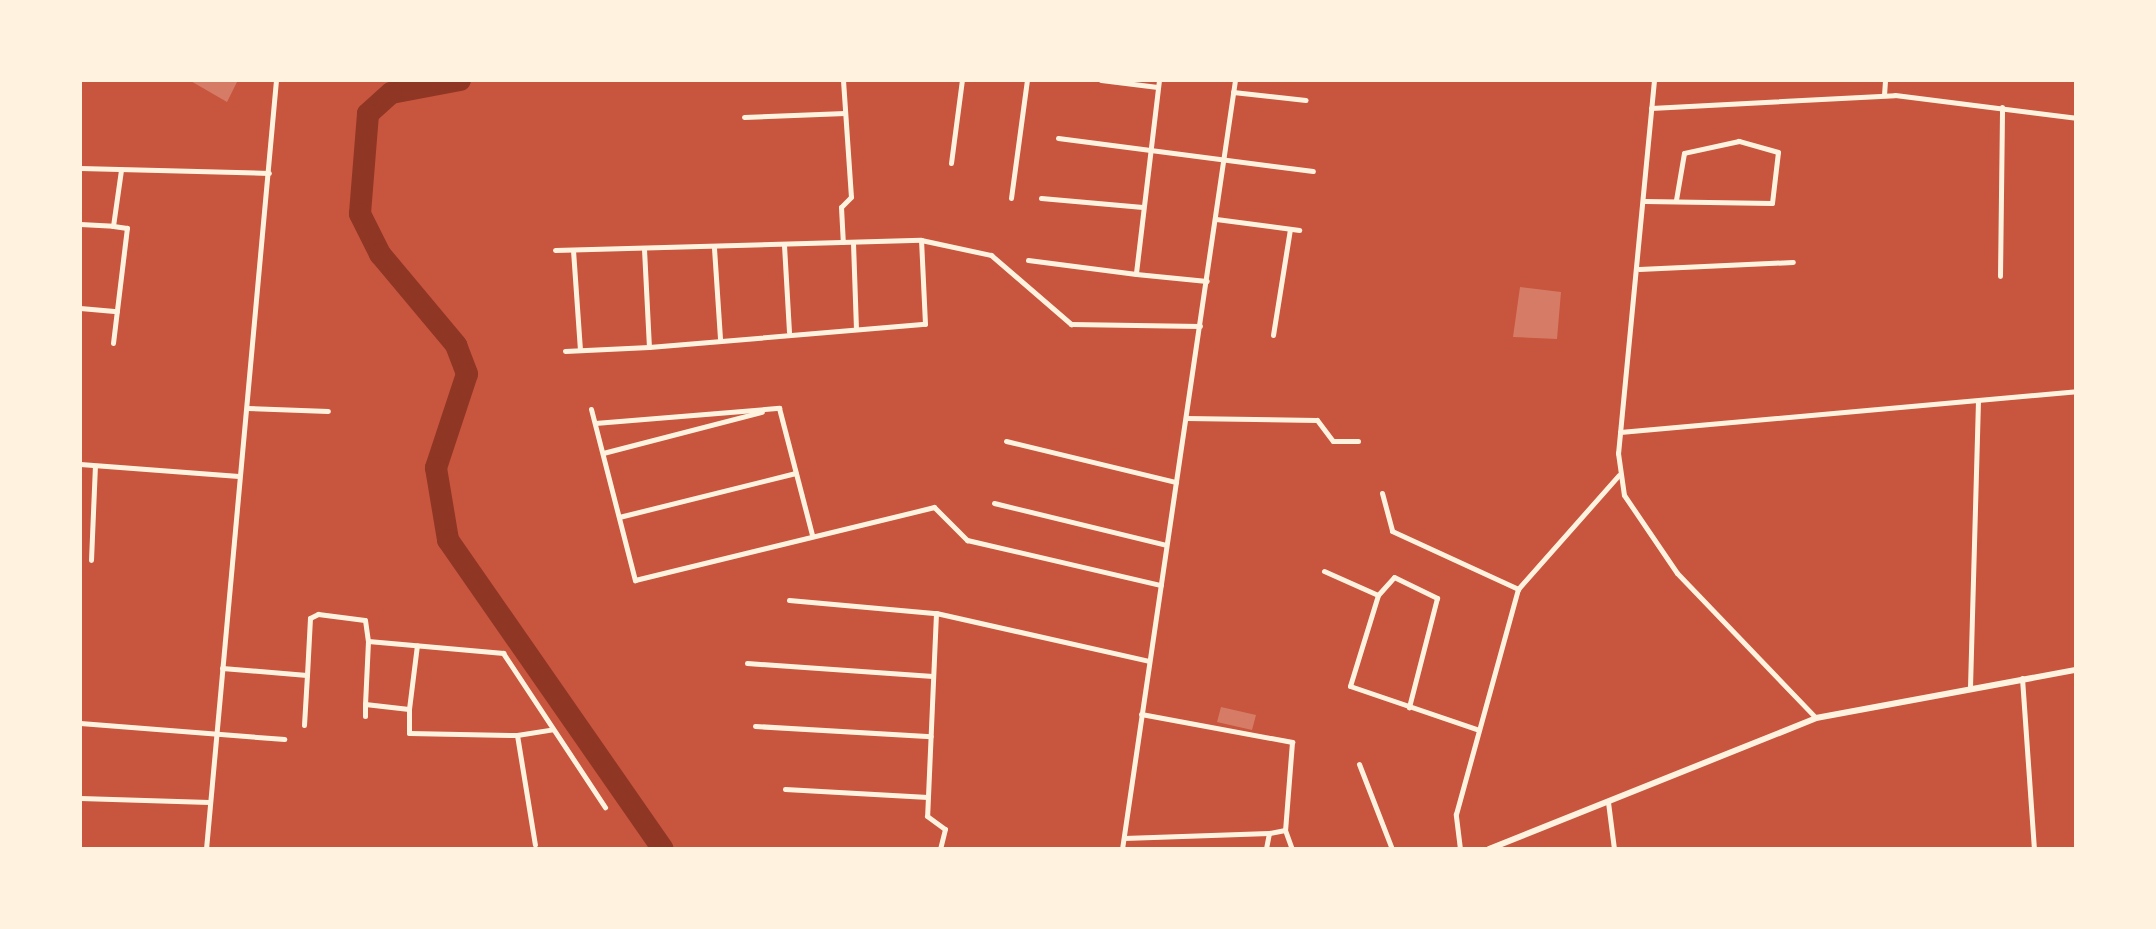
<!DOCTYPE html>
<style>
body{margin:0}
#map{position:relative;width:2156px;height:929px;overflow:hidden;background:#c8553d;font-family:Lato,sans-serif}
div>[style]{position:absolute}
[style*='--x']{left:calc(var(--x)*1px);top:calc(var(--y)*1px);width:calc(var(--w)*1px);rotate:calc(var(--a)*1deg)}
.river>*{height:22px;margin:-11px;padding:0 11px;transform-origin:11px;border-radius:11px;background:#8f3625}
.building>*{inset:0;background:#d67c66}
.minor>*{height:5px;margin:-2.5px;padding:0 2.5px;transform-origin:2.5px;border-radius:2.5px;background:#fff3e0}
.tertiary>*{height:6px;margin:-3px;padding:0 3px;transform-origin:3px;border-radius:3px;background:#fff3e0}
span{translate:-50% -50%;white-space:nowrap;text-align:center;line-height:1.15;-webkit-text-stroke:9px #fff3e0;paint-order:stroke}
.frame{position:absolute;inset:0;border:82px solid #fff3e0;pointer-events:none}
</style>
<div id="map">
<div class="river">
<div style="--x:460;--y:80;--w:70;--a:169.3"></div>
<div style="--x:391;--y:93;--w:31;--a:138"></div>
<div style="--x:368;--y:114;--w:100;--a:94.6"></div>
<div style="--x:360;--y:214;--w:45;--a:63.4"></div>
<div style="--x:380;--y:254;--w:119;--a:50.1"></div>
<div style="--x:456;--y:345;--w:31;--a:69"></div>
<div style="--x:467;--y:374;--w:99;--a:108.3"></div>
<div style="--x:436;--y:468;--w:73;--a:80.5"></div>
<div style="--x:448;--y:540;--w:376;--a:55.2"></div>
</div>
<div class="building">
<div style="clip-path:polygon(189px 80px,238px 80px,227px 102px)"></div>
<div style="clip-path:polygon(1520px 287px,1561px 292px,1557px 339px,1513px 337px)"></div>
<div style="clip-path:polygon(1221px 707px,1256px 715px,1252px 730px,1217px 722px)"></div>
</div>
<div class="minor">
<div style="--x:843;--y:80;--w:117;--a:86.1"></div>
<div style="--x:851;--y:197;--w:14;--a:135"></div>
<div style="--x:841;--y:207;--w:35;--a:87"></div>
<div style="--x:1101;--y:80;--w:57;--a:7"></div>
<div style="--x:1159;--y:80;--w:195;--a:96.8"></div>
<div style="--x:1136;--y:274;--w:71;--a:5.6"></div>
<div style="--x:1654;--y:80;--w:375;--a:95.5"></div>
<div style="--x:1618;--y:453;--w:42;--a:81.9"></div>
<div style="--x:1624;--y:495;--w:94;--a:55.8"></div>
<div style="--x:1677;--y:573;--w:199;--a:46.2"></div>
<div style="--x:1233;--y:92;--w:73;--a:6.3"></div>
<div style="--x:1884;--y:95;--w:15;--a:-86"></div>
<div style="--x:1651;--y:108;--w:244;--a:-3"></div>
<div style="--x:1895;--y:95;--w:182;--a:7.2"></div>
<div style="--x:744;--y:117;--w:101;--a:-2.3"></div>
<div style="--x:1058;--y:138;--w:257;--a:7.4"></div>
<div style="--x:951;--y:163;--w:84;--a:-82.5"></div>
<div style="--x:80;--y:168;--w:189;--a:1.5"></div>
<div style="--x:1011;--y:198;--w:119;--a:-82.3"></div>
<div style="--x:1041;--y:198;--w:102;--a:5"></div>
<div style="--x:1645;--y:201;--w:127;--a:0.9"></div>
<div style="--x:1772;--y:203;--w:51;--a:-83.3"></div>
<div style="--x:1778;--y:152;--w:41;--a:-164.2"></div>
<div style="--x:1739;--y:141;--w:56;--a:167.7"></div>
<div style="--x:1684;--y:153;--w:48;--a:99.7"></div>
<div style="--x:1216;--y:219;--w:84;--a:7.5"></div>
<div style="--x:80;--y:224;--w:33;--a:3"></div>
<div style="--x:853;--y:243;--w:86;--a:88"></div>
<div style="--x:784;--y:245;--w:87;--a:86.7"></div>
<div style="--x:714;--y:248;--w:91;--a:86.2"></div>
<div style="--x:644;--y:249;--w:98;--a:87.1"></div>
<div style="--x:649;--y:347;--w:277;--a:-4.8"></div>
<div style="--x:925;--y:324;--w:84;--a:-92.7"></div>
<div style="--x:555;--y:250;--w:366;--a:-1.6"></div>
<div style="--x:921;--y:240;--w:72;--a:12.1"></div>
<div style="--x:991;--y:255;--w:106;--a:40.8"></div>
<div style="--x:1071;--y:324;--w:129;--a:0.9"></div>
<div style="--x:573;--y:250;--w:100;--a:86"></div>
<div style="--x:1028;--y:260;--w:109;--a:7.4"></div>
<div style="--x:1639;--y:269;--w:154;--a:-2.6"></div>
<div style="--x:2000;--y:276;--w:169;--a:-89.3"></div>
<div style="--x:80;--y:308;--w:37;--a:5"></div>
<div style="--x:1273;--y:335;--w:107;--a:-80.9"></div>
<div style="--x:113;--y:343;--w:116;--a:-83.1"></div>
<div style="--x:127;--y:228;--w:14;--a:-172"></div>
<div style="--x:113;--y:226;--w:57;--a:-81.9"></div>
<div style="--x:565;--y:351;--w:84;--a:-2.7"></div>
<div style="--x:247;--y:408;--w:81;--a:2.1"></div>
<div style="--x:779;--y:408;--w:131;--a:75.4"></div>
<div style="--x:591;--y:409;--w:177;--a:75.6"></div>
<div style="--x:635;--y:580;--w:308;--a:-13.7"></div>
<div style="--x:934;--y:507;--w:47;--a:45"></div>
<div style="--x:967;--y:540;--w:199;--a:13.1"></div>
<div style="--x:1186;--y:418;--w:131;--a:0.9"></div>
<div style="--x:1317;--y:420;--w:26;--a:53"></div>
<div style="--x:1333;--y:441;--w:25;--a:0"></div>
<div style="--x:595;--y:423;--w:185;--a:-4.7"></div>
<div style="--x:1620;--y:432;--w:458;--a:-5.1"></div>
<div style="--x:1006;--y:441;--w:175;--a:13.6"></div>
<div style="--x:603;--y:453;--w:164;--a:-14.5"></div>
<div style="--x:80;--y:464;--w:159;--a:4.3"></div>
<div style="--x:1382;--y:493;--w:39;--a:75"></div>
<div style="--x:1392;--y:531;--w:139;--a:24.7"></div>
<div style="--x:994;--y:503;--w:177;--a:13.7"></div>
<div style="--x:619;--y:517;--w:182;--a:-14"></div>
<div style="--x:91;--y:560;--w:94;--a:-87.6"></div>
<div style="--x:1324;--y:571;--w:59;--a:24"></div>
<div style="--x:1378;--y:595;--w:95;--a:107.1"></div>
<div style="--x:1350;--y:686;--w:133;--a:18.8"></div>
<div style="--x:1378;--y:595;--w:24;--a:-48"></div>
<div style="--x:1394;--y:577;--w:48;--a:26"></div>
<div style="--x:1437;--y:598;--w:113;--a:104.4"></div>
<div style="--x:789;--y:600;--w:148;--a:5.1"></div>
<div style="--x:936;--y:613;--w:218;--a:12.7"></div>
<div style="--x:936;--y:613;--w:203;--a:92.5"></div>
<div style="--x:927;--y:816;--w:22;--a:36"></div>
<div style="--x:945;--y:829;--w:21;--a:104"></div>
<div style="--x:368;--y:641;--w:63;--a:92.7"></div>
<div style="--x:365;--y:704;--w:44;--a:6.5"></div>
<div style="--x:409;--y:709;--w:24;--a:90"></div>
<div style="--x:409;--y:733;--w:108;--a:1.1"></div>
<div style="--x:517;--y:735;--w:111;--a:80.7"></div>
<div style="--x:747;--y:663;--w:186;--a:4"></div>
<div style="--x:222;--y:668;--w:85;--a:4.7"></div>
<div style="--x:307;--y:675;--w:57;--a:-87"></div>
<div style="--x:310;--y:618;--w:9;--a:-27"></div>
<div style="--x:318;--y:614;--w:47;--a:7.3"></div>
<div style="--x:365;--y:620;--w:21;--a:82"></div>
<div style="--x:368;--y:641;--w:136;--a:5.1"></div>
<div style="--x:503;--y:653;--w:185;--a:56.5"></div>
<div style="--x:2022;--y:678;--w:171;--a:86"></div>
<div style="--x:1970;--y:687;--w:286;--a:-88.4"></div>
<div style="--x:365;--y:704;--w:12;--a:90"></div>
<div style="--x:409;--y:709;--w:64;--a:-82.9"></div>
<div style="--x:1141;--y:714;--w:154;--a:10.5"></div>
<div style="--x:1292;--y:742;--w:88;--a:94.5"></div>
<div style="--x:1285;--y:830;--w:16;--a:169"></div>
<div style="--x:1269;--y:833;--w:16;--a:101"></div>
<div style="--x:80;--y:723;--w:205;--a:4.5"></div>
<div style="--x:304;--y:725;--w:50;--a:-86.6"></div>
<div style="--x:755;--y:726;--w:176;--a:3.3"></div>
<div style="--x:517;--y:735;--w:36;--a:-9"></div>
<div style="--x:1359;--y:764;--w:91;--a:68.8"></div>
<div style="--x:785;--y:789;--w:143;--a:3.2"></div>
<div style="--x:80;--y:798;--w:129;--a:1.8"></div>
<div style="--x:1608;--y:802;--w:47;--a:82.7"></div>
<div style="--x:1285;--y:830;--w:20;--a:70"></div>
<div style="--x:1124;--y:838;--w:145;--a:-2"></div>
<div style="--x:206;--y:849;--w:772;--a:-84.8"></div>
<div style="--x:1122;--y:849;--w:777;--a:-81.64"></div>
<div style="--x:1460;--y:849;--w:35;--a:-97"></div>
<div style="--x:1456;--y:814;--w:233;--a:-74.6"></div>
<div style="--x:1518;--y:589;--w:152;--a:-48.5"></div>
</div>
<div class="tertiary">
<div style="--x:1489;--y:849;--w:352;--a:-21.8"></div>
<div style="--x:1816;--y:718;--w:264;--a:-10.5"></div>
</div>
<div class="frame"></div>
</div>
